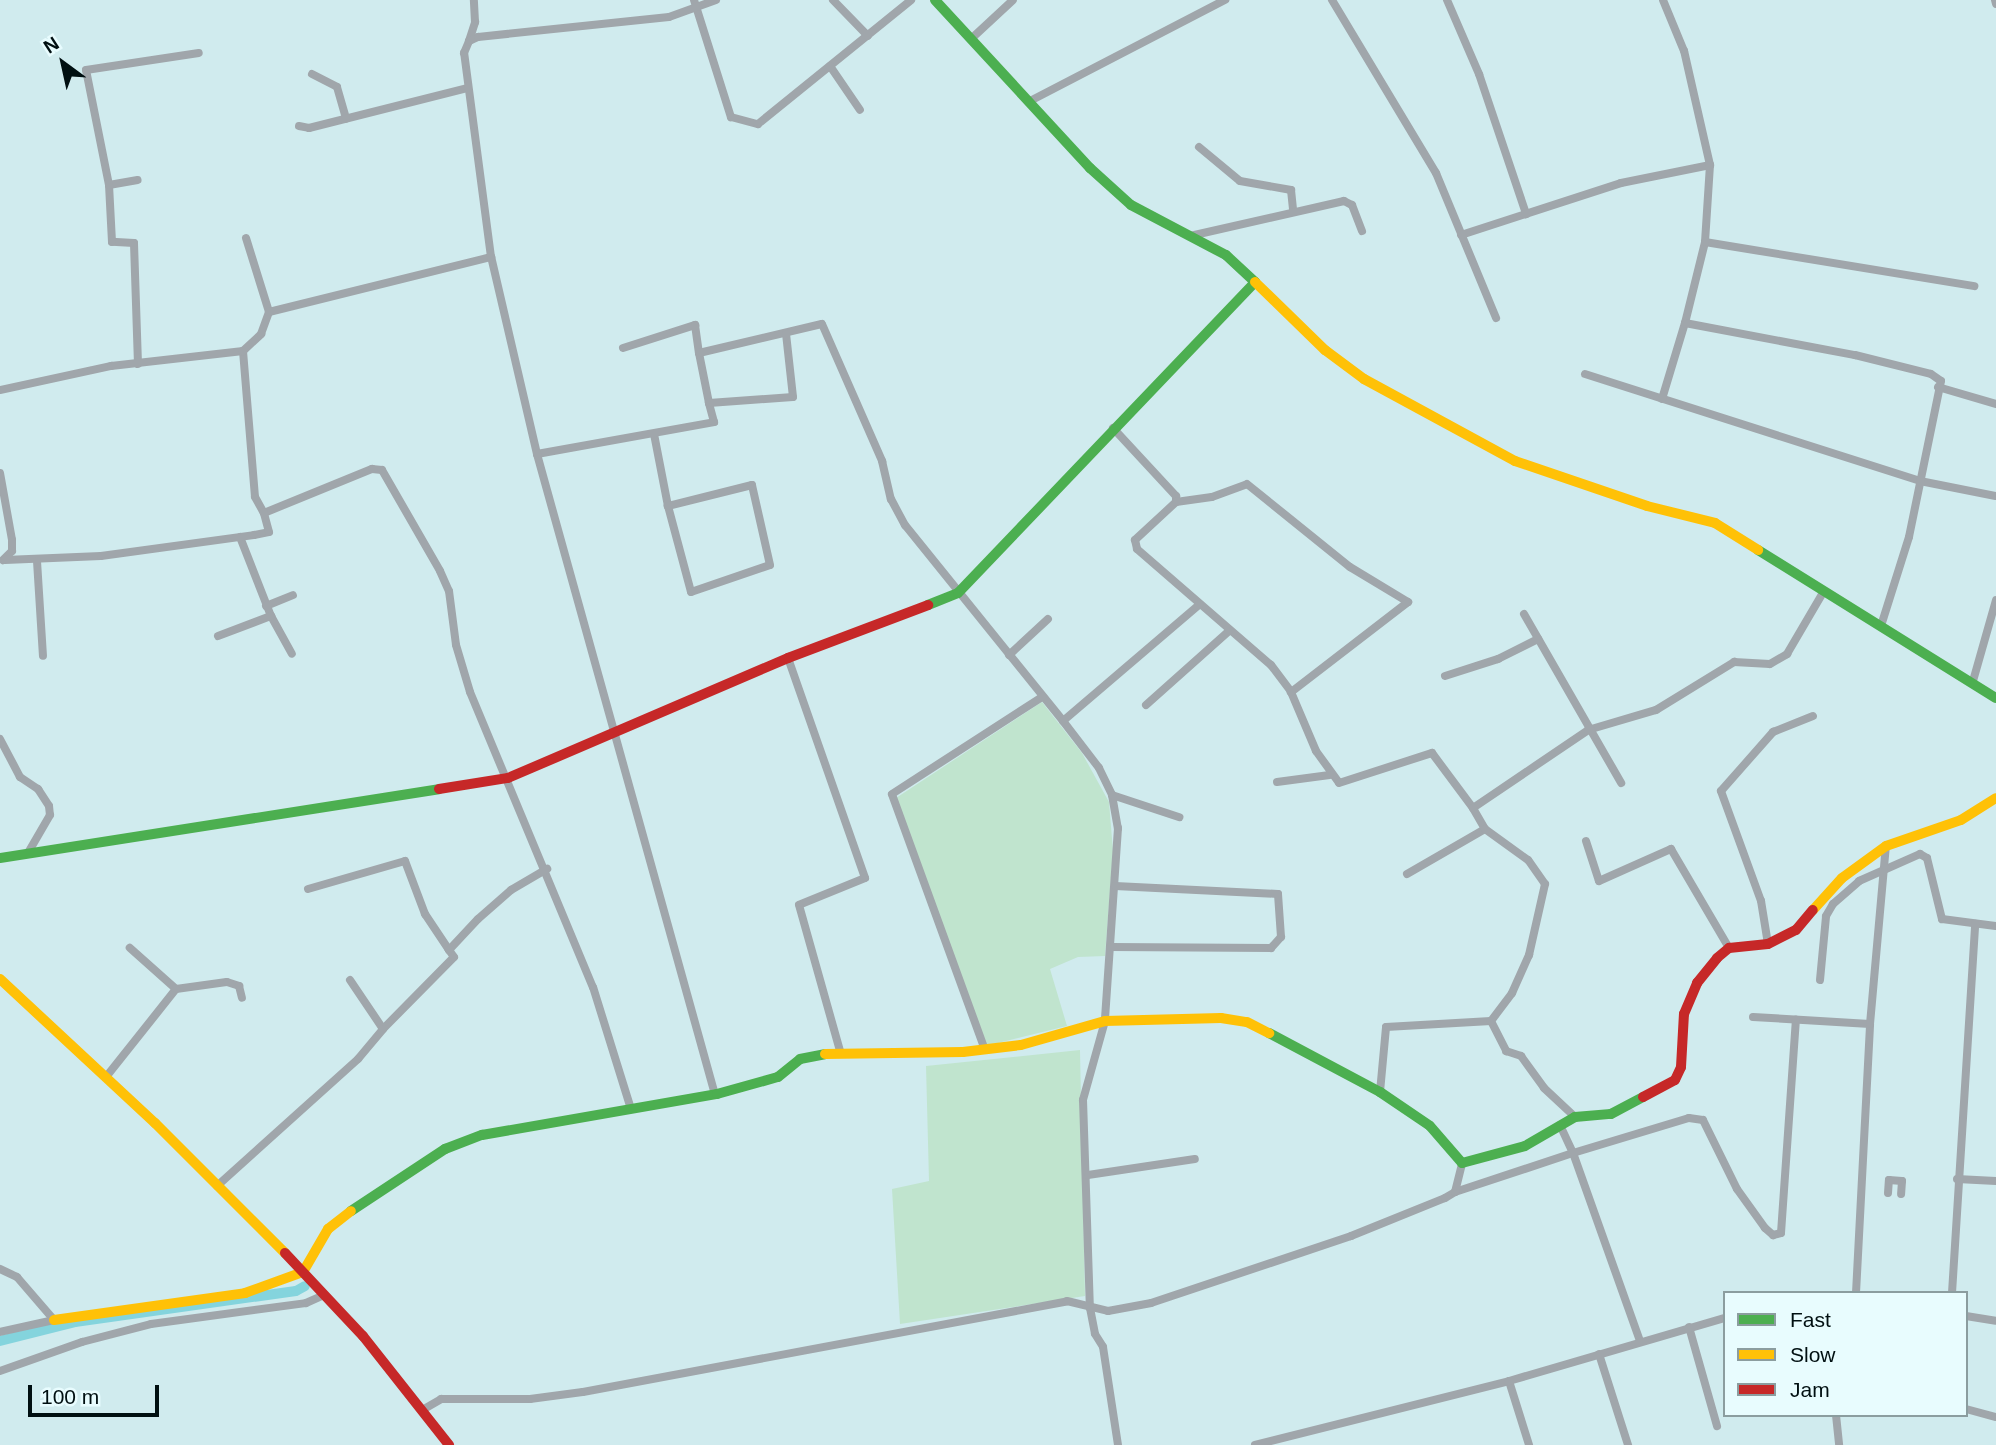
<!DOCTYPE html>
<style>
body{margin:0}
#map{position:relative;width:1996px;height:1445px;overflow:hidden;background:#d0ebee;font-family:Helvetica,sans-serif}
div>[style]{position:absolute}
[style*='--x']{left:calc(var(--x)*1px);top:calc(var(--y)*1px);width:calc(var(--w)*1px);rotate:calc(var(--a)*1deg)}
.green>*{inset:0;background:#c0e4ce}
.canal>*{height:10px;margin:-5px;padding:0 5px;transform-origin:5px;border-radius:5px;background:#84d4dd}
.street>*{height:8px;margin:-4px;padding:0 4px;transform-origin:4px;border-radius:4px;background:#a0a6ab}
.fast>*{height:10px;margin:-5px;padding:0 5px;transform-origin:5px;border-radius:5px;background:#4caf50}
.slow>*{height:10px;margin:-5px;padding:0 5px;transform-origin:5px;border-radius:5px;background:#ffc107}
.jam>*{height:10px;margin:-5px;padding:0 5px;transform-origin:5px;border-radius:5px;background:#c62828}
span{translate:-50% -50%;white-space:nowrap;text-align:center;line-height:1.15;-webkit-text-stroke:7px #e8fcfe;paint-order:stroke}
.legend{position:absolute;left:1723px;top:1291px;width:245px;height:126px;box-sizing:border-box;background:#e8fcfe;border:2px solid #8b9d9f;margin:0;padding:9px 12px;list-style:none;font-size:21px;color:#000f11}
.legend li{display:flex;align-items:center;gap:14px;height:35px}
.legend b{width:35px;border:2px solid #8b9d9f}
.north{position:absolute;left:28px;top:28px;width:70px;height:70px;-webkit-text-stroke:5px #e8fcfe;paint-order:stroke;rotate:327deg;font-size:19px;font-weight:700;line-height:28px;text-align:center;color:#000f11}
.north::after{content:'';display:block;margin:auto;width:24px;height:32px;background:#000f11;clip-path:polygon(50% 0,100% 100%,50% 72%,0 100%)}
.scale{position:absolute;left:28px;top:1385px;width:131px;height:32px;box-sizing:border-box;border:4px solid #000f11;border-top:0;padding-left:9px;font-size:21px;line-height:24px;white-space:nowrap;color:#000f11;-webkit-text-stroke:5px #e8fcfe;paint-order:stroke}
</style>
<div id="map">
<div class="green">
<div style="clip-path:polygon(1042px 702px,1082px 753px,1109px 802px,1113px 851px,1105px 956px,1078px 957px,1050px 969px,1067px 1026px,986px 1046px,896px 798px)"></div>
<div style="clip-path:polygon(1080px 1050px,1085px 1296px,900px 1324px,892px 1189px,929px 1181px,926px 1066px)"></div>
</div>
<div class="canal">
<div style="--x:0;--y:1341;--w:77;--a:-14.2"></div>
<div style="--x:75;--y:1322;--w:223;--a:-8"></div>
<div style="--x:296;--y:1291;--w:10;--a:-29"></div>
</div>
<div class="street">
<div style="--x:694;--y:0;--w:123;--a:72.5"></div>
<div style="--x:731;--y:117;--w:28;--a:15"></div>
<div style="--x:758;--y:124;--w:197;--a:-39"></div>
<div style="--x:833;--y:0;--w:50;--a:45.8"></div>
<div style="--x:1332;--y:0;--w:202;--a:59"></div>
<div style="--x:1436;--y:173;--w:157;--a:67.5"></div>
<div style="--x:1447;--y:0;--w:81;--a:66.6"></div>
<div style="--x:1479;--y:74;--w:148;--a:71.4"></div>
<div style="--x:1995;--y:0;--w:4;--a:76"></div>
<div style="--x:971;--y:39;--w:57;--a:-42.9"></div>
<div style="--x:469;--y:41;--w:20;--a:-72"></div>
<div style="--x:475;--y:22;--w:22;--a:-93"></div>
<div style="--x:830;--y:66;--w:53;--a:55.7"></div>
<div style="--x:312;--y:74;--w:28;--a:27"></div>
<div style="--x:337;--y:87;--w:33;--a:74"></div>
<div style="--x:1030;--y:101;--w:220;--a:-27.4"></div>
<div style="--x:299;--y:126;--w:10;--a:11"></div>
<div style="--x:309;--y:128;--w:163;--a:-14.2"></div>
<div style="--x:1199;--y:147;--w:53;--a:39.7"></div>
<div style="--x:1240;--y:181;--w:52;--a:10"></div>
<div style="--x:1291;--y:190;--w:20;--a:84"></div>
<div style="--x:109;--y:185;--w:29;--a:-10"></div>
<div style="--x:1461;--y:235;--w:168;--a:-18"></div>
<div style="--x:1621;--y:183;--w:91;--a:-11.4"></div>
<div style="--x:1710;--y:165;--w:117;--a:-102.8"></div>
<div style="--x:1684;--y:51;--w:55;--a:-112.4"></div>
<div style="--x:1190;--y:236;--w:158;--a:-12.8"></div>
<div style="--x:1344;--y:201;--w:9;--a:27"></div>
<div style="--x:1352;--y:205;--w:28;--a:69"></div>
<div style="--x:246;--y:238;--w:77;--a:72.7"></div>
<div style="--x:1705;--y:242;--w:273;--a:9.3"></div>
<div style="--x:1685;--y:323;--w:83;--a:-76.1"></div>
<div style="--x:1705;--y:242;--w:77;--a:-86.3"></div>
<div style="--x:623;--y:348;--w:76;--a:-17.7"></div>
<div style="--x:695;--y:325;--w:28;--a:82"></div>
<div style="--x:243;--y:351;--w:146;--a:85.3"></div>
<div style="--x:255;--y:497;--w:18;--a:61"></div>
<div style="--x:264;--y:513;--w:117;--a:-22.2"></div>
<div style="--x:372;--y:469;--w:10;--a:6"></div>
<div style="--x:382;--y:470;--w:116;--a:60.1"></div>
<div style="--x:440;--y:571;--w:22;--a:66"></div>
<div style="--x:449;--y:591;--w:54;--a:82.6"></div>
<div style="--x:456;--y:645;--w:49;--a:73.4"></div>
<div style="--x:470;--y:692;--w:320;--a:67.4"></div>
<div style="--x:593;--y:987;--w:128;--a:72.7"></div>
<div style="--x:138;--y:364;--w:121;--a:-91.9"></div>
<div style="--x:134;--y:243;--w:22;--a:-177"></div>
<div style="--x:112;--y:242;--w:57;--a:-93"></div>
<div style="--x:109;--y:185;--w:117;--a:-101.3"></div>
<div style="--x:86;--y:70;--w:114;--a:-8.6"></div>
<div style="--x:1585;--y:374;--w:352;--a:17.7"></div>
<div style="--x:1920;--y:481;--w:77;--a:11.2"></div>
<div style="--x:1938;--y:387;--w:60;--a:16.3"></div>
<div style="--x:0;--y:390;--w:114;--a:-12.2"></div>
<div style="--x:111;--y:366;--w:133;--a:-6.5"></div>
<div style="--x:243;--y:351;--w:25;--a:-43"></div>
<div style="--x:261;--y:334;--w:23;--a:-70"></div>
<div style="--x:269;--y:312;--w:229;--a:-13.9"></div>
<div style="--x:1662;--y:399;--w:79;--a:-73.2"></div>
<div style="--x:1685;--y:323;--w:173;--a:10.7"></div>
<div style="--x:1855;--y:355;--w:78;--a:14"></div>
<div style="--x:1931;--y:374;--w:12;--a:35"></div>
<div style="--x:1941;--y:381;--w:159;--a:101.6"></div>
<div style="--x:1909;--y:537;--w:93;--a:107.5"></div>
<div style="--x:709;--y:403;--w:51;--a:-101.3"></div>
<div style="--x:699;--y:353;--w:126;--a:-13.3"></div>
<div style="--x:822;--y:324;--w:150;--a:66.3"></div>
<div style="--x:882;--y:461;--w:39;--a:77"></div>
<div style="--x:891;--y:499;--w:30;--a:62"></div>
<div style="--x:905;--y:525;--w:252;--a:51.1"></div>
<div style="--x:1063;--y:721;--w:59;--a:52.5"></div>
<div style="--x:1099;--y:768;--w:30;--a:64"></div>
<div style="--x:1112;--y:795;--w:34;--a:80"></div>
<div style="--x:1118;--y:828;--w:193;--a:93.9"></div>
<div style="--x:1105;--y:1021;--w:82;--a:105.6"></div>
<div style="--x:1083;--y:1100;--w:208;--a:88.1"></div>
<div style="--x:1090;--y:1308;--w:26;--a:79"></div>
<div style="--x:1095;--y:1334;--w:15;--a:58"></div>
<div style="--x:1103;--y:1347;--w:99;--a:81.3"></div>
<div style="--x:1113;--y:428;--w:93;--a:47.2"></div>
<div style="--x:1176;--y:496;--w:6;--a:90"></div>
<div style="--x:1176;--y:502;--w:56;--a:137.2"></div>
<div style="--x:1135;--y:540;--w:9;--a:77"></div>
<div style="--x:1137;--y:549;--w:177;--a:40.9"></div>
<div style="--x:1271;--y:665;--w:34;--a:53"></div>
<div style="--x:1291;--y:692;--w:64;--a:67"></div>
<div style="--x:1316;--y:751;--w:39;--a:54"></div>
<div style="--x:1339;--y:783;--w:98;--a:-17.9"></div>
<div style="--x:1432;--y:753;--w:69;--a:53.3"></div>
<div style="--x:1473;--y:808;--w:139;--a:-34.1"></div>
<div style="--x:1588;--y:730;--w:71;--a:-16.4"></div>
<div style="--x:1656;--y:710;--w:92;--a:-31.6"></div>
<div style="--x:1734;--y:662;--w:36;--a:3"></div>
<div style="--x:1770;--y:664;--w:20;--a:-30"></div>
<div style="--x:1787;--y:654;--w:73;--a:-59.6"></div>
<div style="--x:654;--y:434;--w:73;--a:79"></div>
<div style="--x:668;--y:506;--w:89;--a:75"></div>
<div style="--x:691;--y:592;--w:83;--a:-18.9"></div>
<div style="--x:770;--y:565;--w:82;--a:-102.7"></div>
<div style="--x:752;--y:485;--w:87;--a:166"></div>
<div style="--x:537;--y:454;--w:180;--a:-10.2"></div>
<div style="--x:714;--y:422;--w:20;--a:-105"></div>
<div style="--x:709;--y:403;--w:84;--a:-4.1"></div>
<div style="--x:793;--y:397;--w:63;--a:-96.3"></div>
<div style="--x:0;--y:473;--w:68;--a:79.8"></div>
<div style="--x:12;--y:540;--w:11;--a:90"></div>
<div style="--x:12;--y:551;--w:13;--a:135"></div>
<div style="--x:1176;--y:502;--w:36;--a:-8"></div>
<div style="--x:1212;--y:497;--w:37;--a:-20"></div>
<div style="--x:1247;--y:484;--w:132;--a:38.9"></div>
<div style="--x:1350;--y:567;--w:68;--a:31.1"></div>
<div style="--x:1408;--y:602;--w:148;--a:142.4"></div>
<div style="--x:240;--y:537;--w:85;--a:68.6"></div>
<div style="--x:271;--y:616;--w:43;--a:61.1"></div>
<div style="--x:5;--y:560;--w:96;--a:-2.4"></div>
<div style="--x:101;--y:556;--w:154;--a:-7.8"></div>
<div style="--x:254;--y:535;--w:15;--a:-11"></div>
<div style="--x:269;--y:532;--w:20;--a:-105"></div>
<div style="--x:37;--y:561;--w:95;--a:86.4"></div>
<div style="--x:266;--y:606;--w:29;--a:-22"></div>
<div style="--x:1524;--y:614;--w:195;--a:60.1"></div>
<div style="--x:218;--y:636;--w:57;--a:-20.7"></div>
<div style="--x:1009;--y:655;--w:53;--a:-42.7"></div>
<div style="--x:788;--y:658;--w:233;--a:70.7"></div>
<div style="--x:865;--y:878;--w:71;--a:157.8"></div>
<div style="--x:799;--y:905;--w:152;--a:74.3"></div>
<div style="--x:1445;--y:676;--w:56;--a:-17.8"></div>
<div style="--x:1498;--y:659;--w:45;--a:-26.6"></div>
<div style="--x:1973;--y:681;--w:84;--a:-74.1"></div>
<div style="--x:1146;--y:705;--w:110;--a:-41.7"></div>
<div style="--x:1063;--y:721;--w:179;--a:-40.5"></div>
<div style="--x:0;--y:739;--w:43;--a:62.2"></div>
<div style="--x:20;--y:777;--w:22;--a:34"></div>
<div style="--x:38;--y:789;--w:20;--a:57"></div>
<div style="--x:49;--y:806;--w:9;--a:84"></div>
<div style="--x:50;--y:815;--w:44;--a:120.1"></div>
<div style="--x:1277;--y:782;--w:53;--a:-7.5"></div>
<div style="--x:1112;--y:795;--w:71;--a:18.2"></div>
<div style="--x:1586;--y:841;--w:42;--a:72"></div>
<div style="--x:1599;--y:881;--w:79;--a:-24"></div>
<div style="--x:1671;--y:849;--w:115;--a:59.6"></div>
<div style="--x:1407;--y:874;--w:90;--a:-30"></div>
<div style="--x:1485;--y:829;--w:24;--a:-120"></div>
<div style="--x:308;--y:889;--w:101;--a:-16.1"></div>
<div style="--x:405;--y:861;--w:57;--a:69.3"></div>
<div style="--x:425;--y:914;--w:43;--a:56.3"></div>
<div style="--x:1768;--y:944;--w:44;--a:-99.2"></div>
<div style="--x:1761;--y:901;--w:117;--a:-110"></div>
<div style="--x:1721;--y:791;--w:79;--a:-48.6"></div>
<div style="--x:1773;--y:732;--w:43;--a:-21.8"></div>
<div style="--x:1111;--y:947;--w:160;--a:0.4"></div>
<div style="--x:1271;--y:948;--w:15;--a:-48"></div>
<div style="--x:1281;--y:937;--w:43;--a:-94"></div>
<div style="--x:1278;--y:894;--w:163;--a:-177.2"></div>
<div style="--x:350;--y:980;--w:59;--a:56"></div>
<div style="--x:383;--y:1029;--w:101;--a:-45.4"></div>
<div style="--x:454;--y:957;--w:9;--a:-126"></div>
<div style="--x:449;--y:950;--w:42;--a:-46.9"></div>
<div style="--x:478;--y:919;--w:44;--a:-41.3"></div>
<div style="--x:511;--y:890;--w:42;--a:-30.3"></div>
<div style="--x:1820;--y:980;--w:64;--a:-84.6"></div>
<div style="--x:1826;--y:916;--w:14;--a:-60"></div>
<div style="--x:1833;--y:904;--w:35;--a:-41"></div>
<div style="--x:1859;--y:881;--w:67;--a:-23.9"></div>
<div style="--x:1920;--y:854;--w:8;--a:30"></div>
<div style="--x:1927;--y:858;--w:63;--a:76.2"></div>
<div style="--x:1942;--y:919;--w:54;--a:7.4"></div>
<div style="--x:176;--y:989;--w:51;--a:-7.8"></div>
<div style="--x:227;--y:982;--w:13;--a:18"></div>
<div style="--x:239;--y:986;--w:12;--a:76"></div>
<div style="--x:1753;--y:1017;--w:117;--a:3.4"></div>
<div style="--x:1491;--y:1021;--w:34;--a:63"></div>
<div style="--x:1506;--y:1051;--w:16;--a:18"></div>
<div style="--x:1521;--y:1056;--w:39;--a:54"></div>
<div style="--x:1544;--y:1088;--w:42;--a:43.1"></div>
<div style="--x:985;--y:1050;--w:272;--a:-110"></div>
<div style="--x:892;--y:794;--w:179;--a:-32.9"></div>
<div style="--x:106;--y:1077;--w:112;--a:-51.5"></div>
<div style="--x:176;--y:989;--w:62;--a:-138.3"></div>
<div style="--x:714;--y:1091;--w:661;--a:-105.53"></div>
<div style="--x:537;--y:454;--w:202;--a:-103.1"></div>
<div style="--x:491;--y:257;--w:206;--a:-97.5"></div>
<div style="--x:464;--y:53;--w:13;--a:-67"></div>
<div style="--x:469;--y:41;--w:10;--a:-24"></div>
<div style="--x:478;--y:37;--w:192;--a:-6"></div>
<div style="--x:669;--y:17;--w:50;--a:-19.9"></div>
<div style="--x:1380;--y:1092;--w:65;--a:-84.7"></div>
<div style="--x:1386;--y:1027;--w:105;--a:-3.3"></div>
<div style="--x:1491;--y:1021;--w:35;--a:-53"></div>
<div style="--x:1512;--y:993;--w:42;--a:-65.9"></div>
<div style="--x:1529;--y:955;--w:73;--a:-77.3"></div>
<div style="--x:1545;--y:884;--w:29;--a:-125"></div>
<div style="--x:1528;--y:860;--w:53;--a:-144.2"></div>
<div style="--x:1088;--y:1175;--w:108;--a:-8.5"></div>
<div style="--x:1957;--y:1179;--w:39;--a:3"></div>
<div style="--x:217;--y:1186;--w:190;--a:-42"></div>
<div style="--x:358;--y:1059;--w:39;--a:-50"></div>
<div style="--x:1455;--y:1192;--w:124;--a:-18.3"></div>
<div style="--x:1573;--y:1153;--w:31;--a:-115"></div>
<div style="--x:1888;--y:1193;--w:13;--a:-86"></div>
<div style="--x:1889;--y:1180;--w:13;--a:4"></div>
<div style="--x:1902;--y:1181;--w:13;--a:94"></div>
<div style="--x:0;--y:1269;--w:19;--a:25"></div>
<div style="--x:17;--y:1277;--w:57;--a:49.3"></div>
<div style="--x:54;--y:1320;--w:55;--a:167.5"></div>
<div style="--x:1856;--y:1293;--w:269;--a:-87"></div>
<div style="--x:1870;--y:1024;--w:179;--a:-84.9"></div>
<div style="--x:1952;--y:1293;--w:370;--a:-86.4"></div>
<div style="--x:1966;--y:1316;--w:30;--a:9"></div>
<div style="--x:1689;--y:1327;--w:103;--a:74.2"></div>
<div style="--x:1640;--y:1341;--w:200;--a:-109.6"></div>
<div style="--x:1573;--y:1153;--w:121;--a:-16.8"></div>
<div style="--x:1689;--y:1118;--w:14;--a:8"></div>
<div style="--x:1703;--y:1120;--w:77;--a:63.8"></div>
<div style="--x:1737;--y:1189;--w:48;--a:54.3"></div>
<div style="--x:1765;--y:1228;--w:11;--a:41"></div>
<div style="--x:1773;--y:1235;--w:8;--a:-14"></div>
<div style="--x:1781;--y:1233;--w:214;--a:-86"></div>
<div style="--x:1599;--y:1354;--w:96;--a:72.3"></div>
<div style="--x:0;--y:1371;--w:87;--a:-19.5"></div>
<div style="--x:82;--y:1342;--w:71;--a:-14.6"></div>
<div style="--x:151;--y:1324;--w:156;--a:-7.7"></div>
<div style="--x:306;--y:1303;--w:20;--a:-24"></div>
<div style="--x:1509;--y:1381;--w:67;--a:72.6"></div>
<div style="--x:424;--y:1409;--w:20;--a:-30"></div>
<div style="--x:441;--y:1399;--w:89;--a:0"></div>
<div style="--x:530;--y:1399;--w:53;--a:-7.5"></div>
<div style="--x:583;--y:1392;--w:492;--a:-10.6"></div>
<div style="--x:1067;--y:1301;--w:42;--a:13.7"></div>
<div style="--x:1108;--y:1311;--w:44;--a:-10.5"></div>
<div style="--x:1151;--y:1303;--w:211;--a:-18.5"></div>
<div style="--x:1351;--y:1236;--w:101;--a:-22"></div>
<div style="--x:1445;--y:1198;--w:12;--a:-31"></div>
<div style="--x:1455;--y:1192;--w:30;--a:-76"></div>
<div style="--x:1966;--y:1409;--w:31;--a:15"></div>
<div style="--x:1836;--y:1415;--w:30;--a:84"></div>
<div style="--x:1255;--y:1445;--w:262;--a:-14.1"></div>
<div style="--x:1509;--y:1381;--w:225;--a:-16.3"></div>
</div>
<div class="fast">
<div style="--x:935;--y:0;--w:229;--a:47.3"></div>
<div style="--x:1090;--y:168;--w:55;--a:42.1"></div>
<div style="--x:1131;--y:205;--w:107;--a:27.8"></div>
<div style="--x:1226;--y:255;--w:40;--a:43"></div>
<div style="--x:1758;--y:550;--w:280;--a:31.9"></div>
<div style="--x:928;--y:605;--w:32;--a:-22"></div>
<div style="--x:958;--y:593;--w:430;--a:-46.3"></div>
<div style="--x:0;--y:858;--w:444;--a:-8.9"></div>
<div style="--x:1269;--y:1033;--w:126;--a:28"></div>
<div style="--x:1380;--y:1092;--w:60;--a:34.2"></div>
<div style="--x:1430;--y:1126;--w:49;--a:49.1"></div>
<div style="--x:1462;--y:1163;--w:65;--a:-15.1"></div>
<div style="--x:1525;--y:1146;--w:58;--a:-30.1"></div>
<div style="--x:1575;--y:1117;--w:36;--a:-5"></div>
<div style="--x:1611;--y:1114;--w:36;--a:-28"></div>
<div style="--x:351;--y:1211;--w:113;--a:-33.4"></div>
<div style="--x:445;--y:1149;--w:40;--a:-21"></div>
<div style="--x:482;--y:1135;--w:239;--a:-9.9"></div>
<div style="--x:717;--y:1094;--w:63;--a:-15.6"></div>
<div style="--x:778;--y:1077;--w:28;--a:-39"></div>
<div style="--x:800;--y:1059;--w:25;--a:-11"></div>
</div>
<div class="slow">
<div style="--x:1255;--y:282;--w:98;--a:44.2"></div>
<div style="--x:1325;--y:350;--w:49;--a:36.6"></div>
<div style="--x:1364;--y:379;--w:172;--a:28.5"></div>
<div style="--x:1515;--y:461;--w:139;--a:18.8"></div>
<div style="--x:1647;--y:506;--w:70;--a:14"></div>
<div style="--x:1715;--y:523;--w:51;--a:32.1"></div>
<div style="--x:1813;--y:910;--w:43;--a:-47.8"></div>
<div style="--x:1842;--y:878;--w:54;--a:-36"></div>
<div style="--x:1886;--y:846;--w:79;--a:-19.1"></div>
<div style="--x:1961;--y:820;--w:41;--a:-32.2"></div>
<div style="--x:0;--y:979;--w:212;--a:42.9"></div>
<div style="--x:155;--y:1123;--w:184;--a:45"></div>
<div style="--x:825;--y:1054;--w:138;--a:-0.8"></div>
<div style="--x:963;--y:1052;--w:58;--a:-6.9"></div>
<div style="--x:1021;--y:1045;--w:87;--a:-15.9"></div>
<div style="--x:1105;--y:1021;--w:116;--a:-1.5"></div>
<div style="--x:1221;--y:1018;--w:26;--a:9"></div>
<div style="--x:1247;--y:1022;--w:25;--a:27"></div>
<div style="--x:54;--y:1320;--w:193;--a:-8"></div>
<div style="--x:245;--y:1293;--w:62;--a:-19.9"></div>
<div style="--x:303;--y:1272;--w:50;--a:-59.8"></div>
<div style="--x:328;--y:1229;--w:29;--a:-38"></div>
</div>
<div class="jam">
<div style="--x:439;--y:789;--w:70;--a:-9.1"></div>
<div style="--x:508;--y:778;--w:305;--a:-23.2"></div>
<div style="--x:788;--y:658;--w:150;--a:-20.7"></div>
<div style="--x:1643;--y:1097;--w:36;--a:-28"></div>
<div style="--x:1675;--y:1080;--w:14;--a:-65"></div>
<div style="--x:1681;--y:1067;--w:53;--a:-86.8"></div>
<div style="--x:1684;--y:1014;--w:34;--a:-67"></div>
<div style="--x:1697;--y:983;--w:32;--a:-51"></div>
<div style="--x:1717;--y:958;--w:16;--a:-40"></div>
<div style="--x:1729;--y:948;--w:39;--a:-6"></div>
<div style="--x:1768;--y:944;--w:31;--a:-27"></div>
<div style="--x:1796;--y:930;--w:26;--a:-50"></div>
<div style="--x:285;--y:1253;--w:114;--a:46.8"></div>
<div style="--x:363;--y:1336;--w:139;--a:51.7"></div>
</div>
<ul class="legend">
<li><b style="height:9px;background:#4caf50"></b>Fast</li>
<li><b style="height:9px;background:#ffc107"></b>Slow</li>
<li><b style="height:9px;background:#c62828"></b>Jam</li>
</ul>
<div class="north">N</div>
<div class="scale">100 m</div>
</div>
